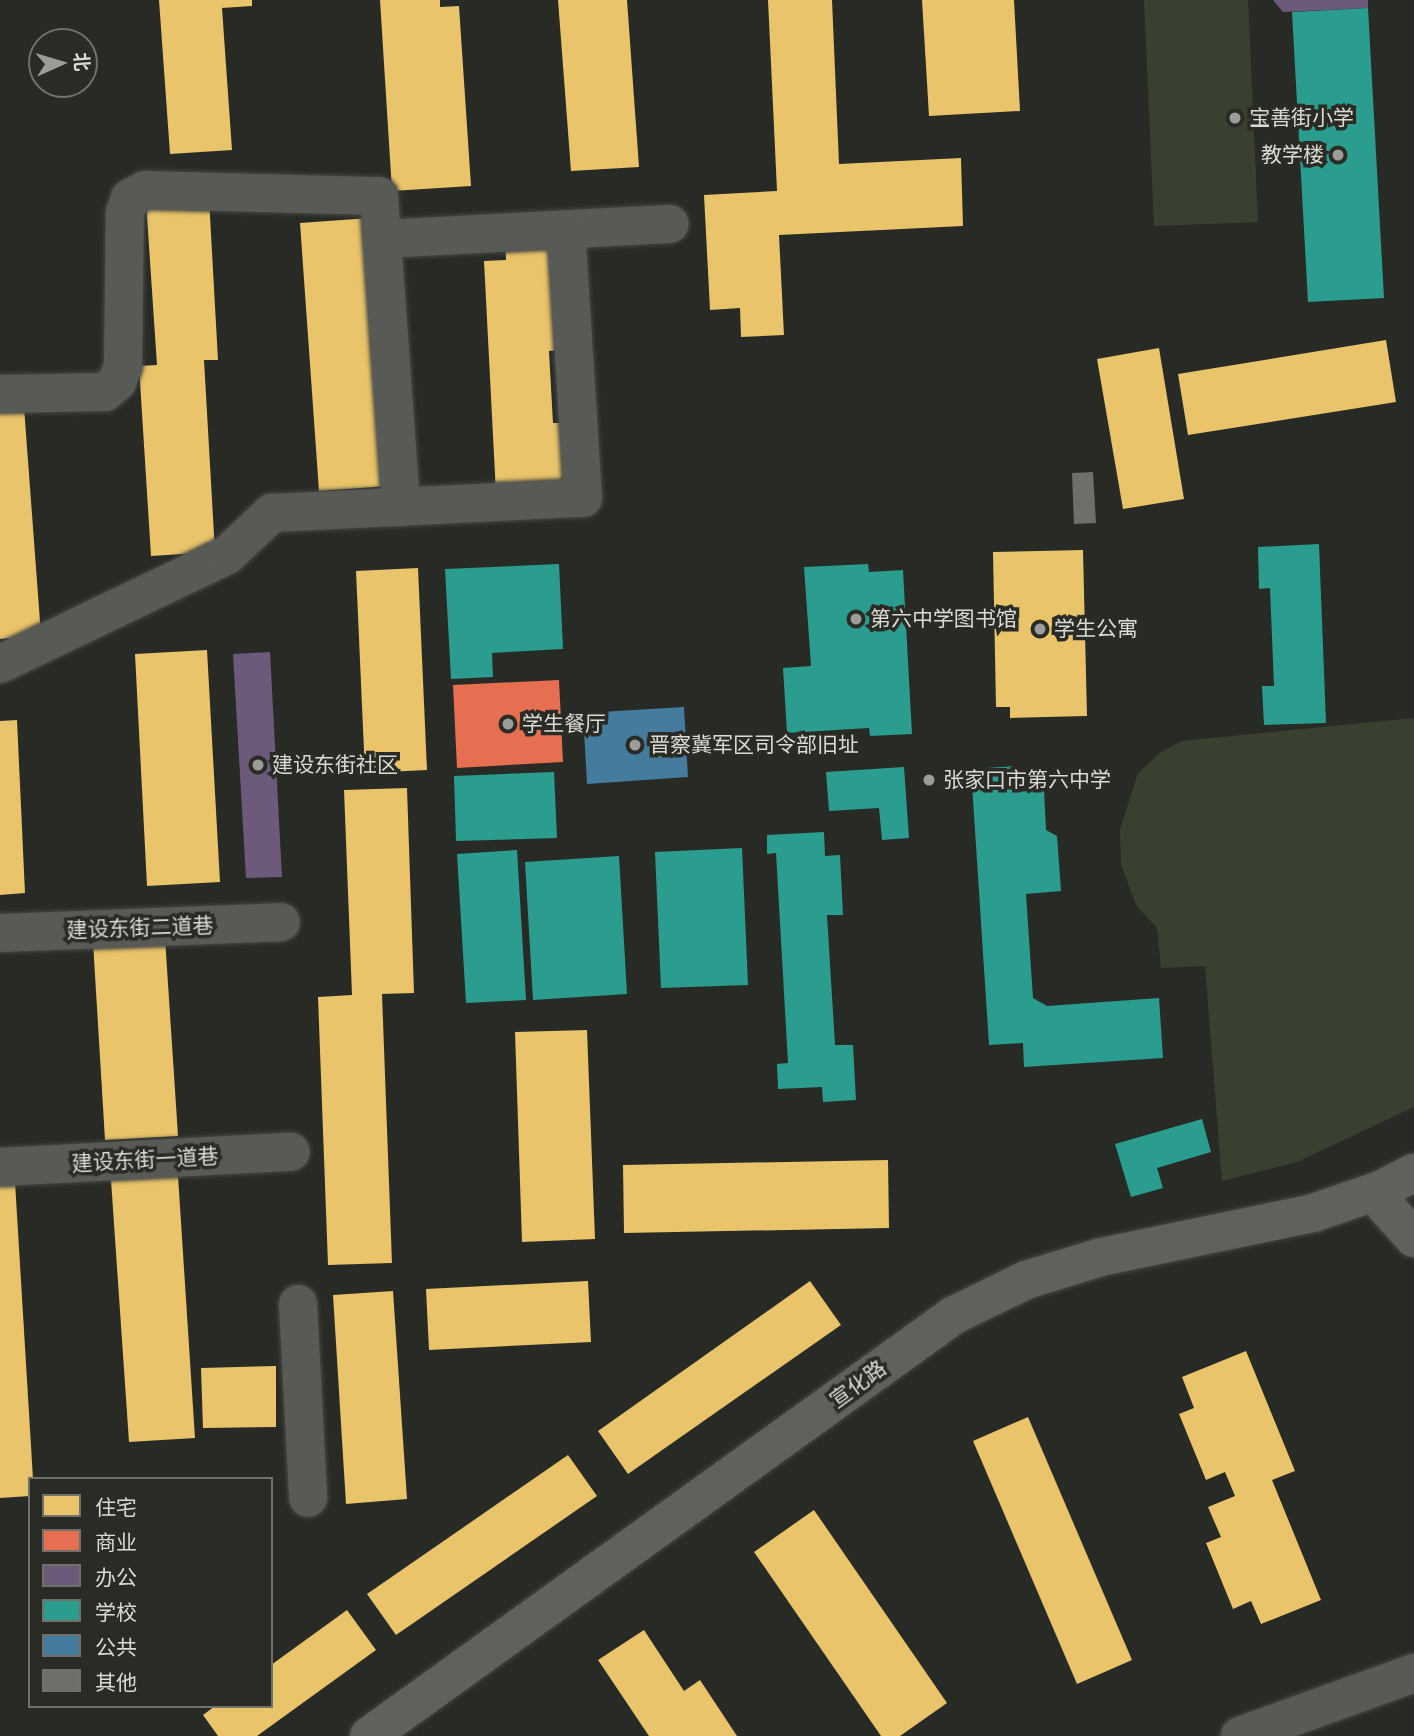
<!DOCTYPE html>
<meta charset="utf-8">
<style>
body{margin:0}
#map{position:relative;width:1414px;height:1736px;overflow:hidden;background:#282a25;font-family:"Public Sans","Noto Sans SC",sans-serif}
div>[style]{position:absolute}
[style*='--x']{left:calc(var(--x)*1px);top:calc(var(--y)*1px);width:calc(var(--w)*1px);rotate:calc(var(--a)*1deg)}
.green>*{inset:0;background:#3a402f}
.homes>*{inset:0;background:#e9c46a}
.shops>*{inset:0;background:#e76f51}
.offices>*{inset:0;background:#6d597a}
.schools>*{inset:0;background:#2a9d8f}
.public>*{inset:0;background:#457b9d}
.building>*{inset:0;background:#6e6f6b}
.roads{filter:drop-shadow(0 0 2px #454743) drop-shadow(0 0 2px #454743)}
.minor>*{height:38px;margin:-19px;padding:0 19px;transform-origin:19px;border-radius:19px;background:#585a56}
.major>*{height:38px;margin:-19px;padding:0 19px;transform-origin:19px;border-radius:19px;background:#5f625a}
.dots>*{width:19px;height:19px;translate:-50% -50%;box-sizing:border-box;border:4px solid #292b24;border-radius:50%}
span{translate:-50% -50%;white-space:nowrap;text-align:center;line-height:1.15;-webkit-text-stroke:7px #292b24;paint-order:stroke}
.poi-label{font-size:21px;color:#dadbd7}
.left{translate:0 -50%;text-align:left}
.right{translate:-100% -50%;text-align:right}
.street-label{font-size:21px;color:#dadbd7}
.legend{position:absolute;left:28px;top:1477px;width:245px;height:231px;box-sizing:border-box;background:#292b24;border:2px solid #70716c;margin:0;padding:9px 12px;list-style:none;font-size:21px;color:#dadbd7}
.legend li{display:flex;align-items:center;gap:14px;height:35px}
.legend b{width:35px;border:2px solid #70716c}
.north{position:absolute;left:28px;top:28px;width:70px;height:70px;box-sizing:border-box;background:#292b24;border:2px solid #70716c;border-radius:50%;rotate:86deg;font-size:19px;font-weight:700;line-height:28px;text-align:center;color:#dadbd7}
.north::after{content:'';display:block;margin:auto;width:24px;height:32px;background:#9c9d99;clip-path:polygon(50% 0,100% 100%,50% 72%,0 100%)}
</style>
<div id="map">
<div class="green">
<div style="clip-path:polygon(1144px 0,1248px 0,1258px 222px,1154px 226px)"></div>
<div style="clip-path:polygon(1414px 718px,1414px 1107px,1297px 1162px,1222px 1181px,1205px 966px,1161px 968px,1157px 928px,1136px 905px,1121px 864px,1120px 829px,1138px 773px,1161px 752px,1182px 741px)"></div>
</div>
<div class="homes">
<div style="clip-path:polygon(159px 0,252px 0,252px 6px,222px 8px,232px 150px,170px 154px)"></div>
<div style="clip-path:polygon(380px 0,440px 0,440px 7px,459px 6px,471px 186px,392px 191px)"></div>
<div style="clip-path:polygon(558px 0,627px 0,639px 167px,571px 171px)"></div>
<div style="clip-path:polygon(768px 0,832px 0,839px 164px,961px 158px,963px 226px,779px 235px,784px 335px,741px 337px,740px 308px,710px 310px,704px 195px,777px 191px)"></div>
<div style="clip-path:polygon(922px 0,1014px 0,1020px 111px,929px 116px)"></div>
<div style="clip-path:polygon(209px 198px,218px 360px,204px 360px,215px 552px,151px 556px,139px 366px,157px 365px,146px 202px)"></div>
<div style="clip-path:polygon(369px 218px,388px 486px,319px 491px,300px 223px)"></div>
<div style="clip-path:polygon(557px 237px,562px 350px,549px 351px,553px 423px,563px 423px,567px 491px,496px 494px,484px 261px,506px 260px,505px 240px)"></div>
<div style="clip-path:polygon(1386px 340px,1396px 402px,1188px 435px,1178px 374px)"></div>
<div style="clip-path:polygon(1159px 348px,1184px 499px,1123px 509px,1097px 359px)"></div>
<div style="clip-path:polygon(24px 407px,41px 635px,0 639px,0 408px)"></div>
<div style="clip-path:polygon(1083px 550px,1087px 716px,1010px 718px,1010px 707px,996px 707px,993px 552px)"></div>
<div style="clip-path:polygon(418px 568px,427px 770px,365px 773px,356px 571px)"></div>
<div style="clip-path:polygon(207px 650px,220px 882px,147px 886px,135px 654px)"></div>
<div style="clip-path:polygon(17px 720px,25px 893px,0 895px,0 721px)"></div>
<div style="clip-path:polygon(407px 788px,414px 993px,382px 994px,392px 1263px,328px 1265px,318px 997px,352px 995px,344px 790px)"></div>
<div style="clip-path:polygon(165px 938px,178px 1136px,105px 1140px,93px 942px)"></div>
<div style="clip-path:polygon(587px 1030px,595px 1239px,522px 1242px,515px 1032px)"></div>
<div style="clip-path:polygon(888px 1160px,889px 1228px,624px 1233px,623px 1165px)"></div>
<div style="clip-path:polygon(178px 1176px,195px 1438px,129px 1442px,111px 1180px)"></div>
<div style="clip-path:polygon(15px 1182px,33px 1479px,30px 1496px,0 1498px,0 1183px)"></div>
<div style="clip-path:polygon(588px 1281px,591px 1342px,429px 1350px,426px 1289px)"></div>
<div style="clip-path:polygon(810px 1281px,841px 1325px,628px 1474px,598px 1431px)"></div>
<div style="clip-path:polygon(393px 1291px,407px 1499px,346px 1504px,333px 1295px)"></div>
<div style="clip-path:polygon(1246px 1351px,1295px 1471px,1272px 1480px,1321px 1600px,1261px 1624px,1251px 1601px,1233px 1609px,1206px 1543px,1221px 1537px,1208px 1507px,1235px 1496px,1225px 1472px,1206px 1480px,1179px 1414px,1194px 1408px,1182px 1377px)"></div>
<div style="clip-path:polygon(276px 1366px,276px 1427px,203px 1428px,201px 1368px)"></div>
<div style="clip-path:polygon(1028px 1417px,1132px 1660px,1077px 1684px,973px 1441px)"></div>
<div style="clip-path:polygon(568px 1455px,597px 1496px,396px 1635px,367px 1594px)"></div>
<div style="clip-path:polygon(814px 1510px,947px 1703px,900px 1736px,881px 1736px,754px 1552px)"></div>
<div style="clip-path:polygon(347px 1610px,376px 1650px,257px 1736px,218px 1736px,203px 1715px,215px 1706px,271px 1706px,271px 1665px)"></div>
<div style="clip-path:polygon(644px 1630px,684px 1691px,700px 1680px,737px 1736px,649px 1736px,598px 1660px)"></div>
</div>
<div class="shops">
<div style="clip-path:polygon(559px 680px,563px 762px,457px 768px,453px 685px)"></div>
</div>
<div class="offices">
<div style="clip-path:polygon(1273px 0,1368px 0,1368px 8px,1283px 12px)"></div>
<div style="clip-path:polygon(270px 652px,282px 877px,246px 878px,233px 654px)"></div>
</div>
<div class="schools">
<div style="clip-path:polygon(1368px 8px,1384px 298px,1308px 302px,1292px 12px)"></div>
<div style="clip-path:polygon(1319px 544px,1326px 723px,1264px 725px,1262px 686px,1274px 686px,1270px 588px,1259px 589px,1258px 547px)"></div>
<div style="clip-path:polygon(559px 564px,563px 649px,492px 653px,493px 677px,451px 679px,445px 569px)"></div>
<div style="clip-path:polygon(868px 564px,869px 572px,903px 570px,912px 734px,870px 736px,869px 728px,787px 733px,783px 668px,811px 666px,804px 567px)"></div>
<div style="clip-path:polygon(1017px 766px,1019px 792px,1044px 789px,1046px 830px,1057px 836px,1061px 891px,1026px 894px,1033px 998px,1047px 1006px,1159px 998px,1163px 1058px,1024px 1067px,1023px 1043px,989px 1045px,971px 769px)"></div>
<div style="clip-path:polygon(904px 767px,909px 838px,882px 840px,879px 808px,829px 811px,826px 772px)"></div>
<div style="clip-path:polygon(554px 772px,557px 838px,456px 841px,454px 776px)"></div>
<div style="clip-path:polygon(824px 832px,825px 856px,840px 855px,843px 915px,827px 915px,835px 1045px,853px 1045px,856px 1100px,823px 1102px,822px 1087px,778px 1089px,777px 1064px,788px 1063px,776px 853px,767px 854px,767px 835px)"></div>
<div style="clip-path:polygon(742px 848px,748px 985px,661px 988px,655px 852px)"></div>
<div style="clip-path:polygon(517px 850px,526px 1000px,466px 1003px,457px 854px)"></div>
<div style="clip-path:polygon(619px 856px,627px 994px,533px 1000px,525px 862px)"></div>
<div style="clip-path:polygon(1202px 1119px,1211px 1152px,1157px 1168px,1163px 1188px,1131px 1197px,1115px 1144px)"></div>
</div>
<div class="public">
<div style="clip-path:polygon(684px 707px,688px 777px,587px 784px,583px 713px)"></div>
</div>
<div class="building">
<div style="clip-path:polygon(1093px 472px,1096px 523px,1074px 524px,1072px 473px)"></div>
</div>
<div class="roads">
<div class="minor">
<div style="--x:382;--y:239;--w:269;--a:85.9"></div>
<div style="--x:0;--y:394;--w:105;--a:-1.1"></div>
<div style="--x:105;--y:392;--w:16;--a:-40"></div>
<div style="--x:117;--y:382;--w:17;--a:-69"></div>
<div style="--x:123;--y:366;--w:154;--a:-89.3"></div>
<div style="--x:125;--y:212;--w:15;--a:-70"></div>
<div style="--x:130;--y:198;--w:17;--a:-28"></div>
<div style="--x:145;--y:190;--w:234;--a:1.5"></div>
<div style="--x:379;--y:196;--w:43;--a:86"></div>
<div style="--x:382;--y:239;--w:288;--a:-3"></div>
<div style="--x:0;--y:664;--w:252;--a:-25.6"></div>
<div style="--x:227;--y:555;--w:62;--a:-43"></div>
<div style="--x:272;--y:513;--w:311;--a:-2.8"></div>
<div style="--x:583;--y:498;--w:269;--a:-93.6"></div>
<div style="--x:0;--y:933;--w:281;--a:-2.2"></div>
<div style="--x:0;--y:1167;--w:291;--a:-3"></div>
<div style="--x:298;--y:1304;--w:194;--a:87"></div>
<div style="--x:1240;--y:1736;--w:185;--a:-19.9"></div>
</div>
<div class="major">
<div style="--x:1380;--y:1190;--w:18;--a:71"></div>
<div style="--x:1386;--y:1207;--w:42;--a:47.9"></div>
<div style="--x:369;--y:1736;--w:721;--a:-35.74"></div>
<div style="--x:954;--y:1315;--w:80;--a:-25.9"></div>
<div style="--x:1026;--y:1280;--w:78;--a:-17"></div>
<div style="--x:1101;--y:1257;--w:217;--a:-11.7"></div>
<div style="--x:1313;--y:1213;--w:71;--a:-18.9"></div>
<div style="--x:1380;--y:1190;--w:38;--a:-27"></div>
</div>
</div>
<div class="dots">
<div style="left:1235px;top:118px;background:#9c9d99"></div>
<div style="left:1338px;top:155px;background:#9c9d99"></div>
<div style="left:856px;top:619px;background:#9c9d99"></div>
<div style="left:1040px;top:629px;background:#9c9d99"></div>
<div style="left:508px;top:724px;background:#9c9d99"></div>
<div style="left:635px;top:745px;background:#9c9d99"></div>
<div style="left:258px;top:765px;background:#9c9d99"></div>
<div style="left:929px;top:780px;background:#9c9d99"></div>
</div>
<div class="poi-label">
<span class="left" style="left:1249px;top:118px">宝善街小学</span>
<span class="right" style="left:1324px;top:155px">教学楼</span>
<span class="left" style="left:870px;top:619px">第六中学图书馆</span>
<span class="left" style="left:1054px;top:629px">学生公寓</span>
<span class="left" style="left:522px;top:724px">学生餐厅</span>
<span class="left" style="left:649px;top:745px">晋察冀军区司令部旧址</span>
<span class="left" style="left:272px;top:765px">建设东街社区</span>
<span class="left" style="left:943px;top:780px">张家口市第六中学</span>
</div>
<div class="street-label">
<span style="left:140px;top:928px;rotate:-2deg">建设东街二道巷</span>
<span style="left:145px;top:1160px;rotate:-3deg">建设东街一道巷</span>
<span style="left:858px;top:1384px;rotate:-36deg">宣化路</span>
</div>
<ul class="legend">
<li><b style="height:19px;background:#e9c46a"></b>住宅</li>
<li><b style="height:19px;background:#e76f51"></b>商业</li>
<li><b style="height:19px;background:#6d597a"></b>办公</li>
<li><b style="height:19px;background:#2a9d8f"></b>学校</li>
<li><b style="height:19px;background:#457b9d"></b>公共</li>
<li><b style="height:19px;background:#6e6f6b"></b>其他</li>
</ul>
<div class="north">北</div>
</div>
